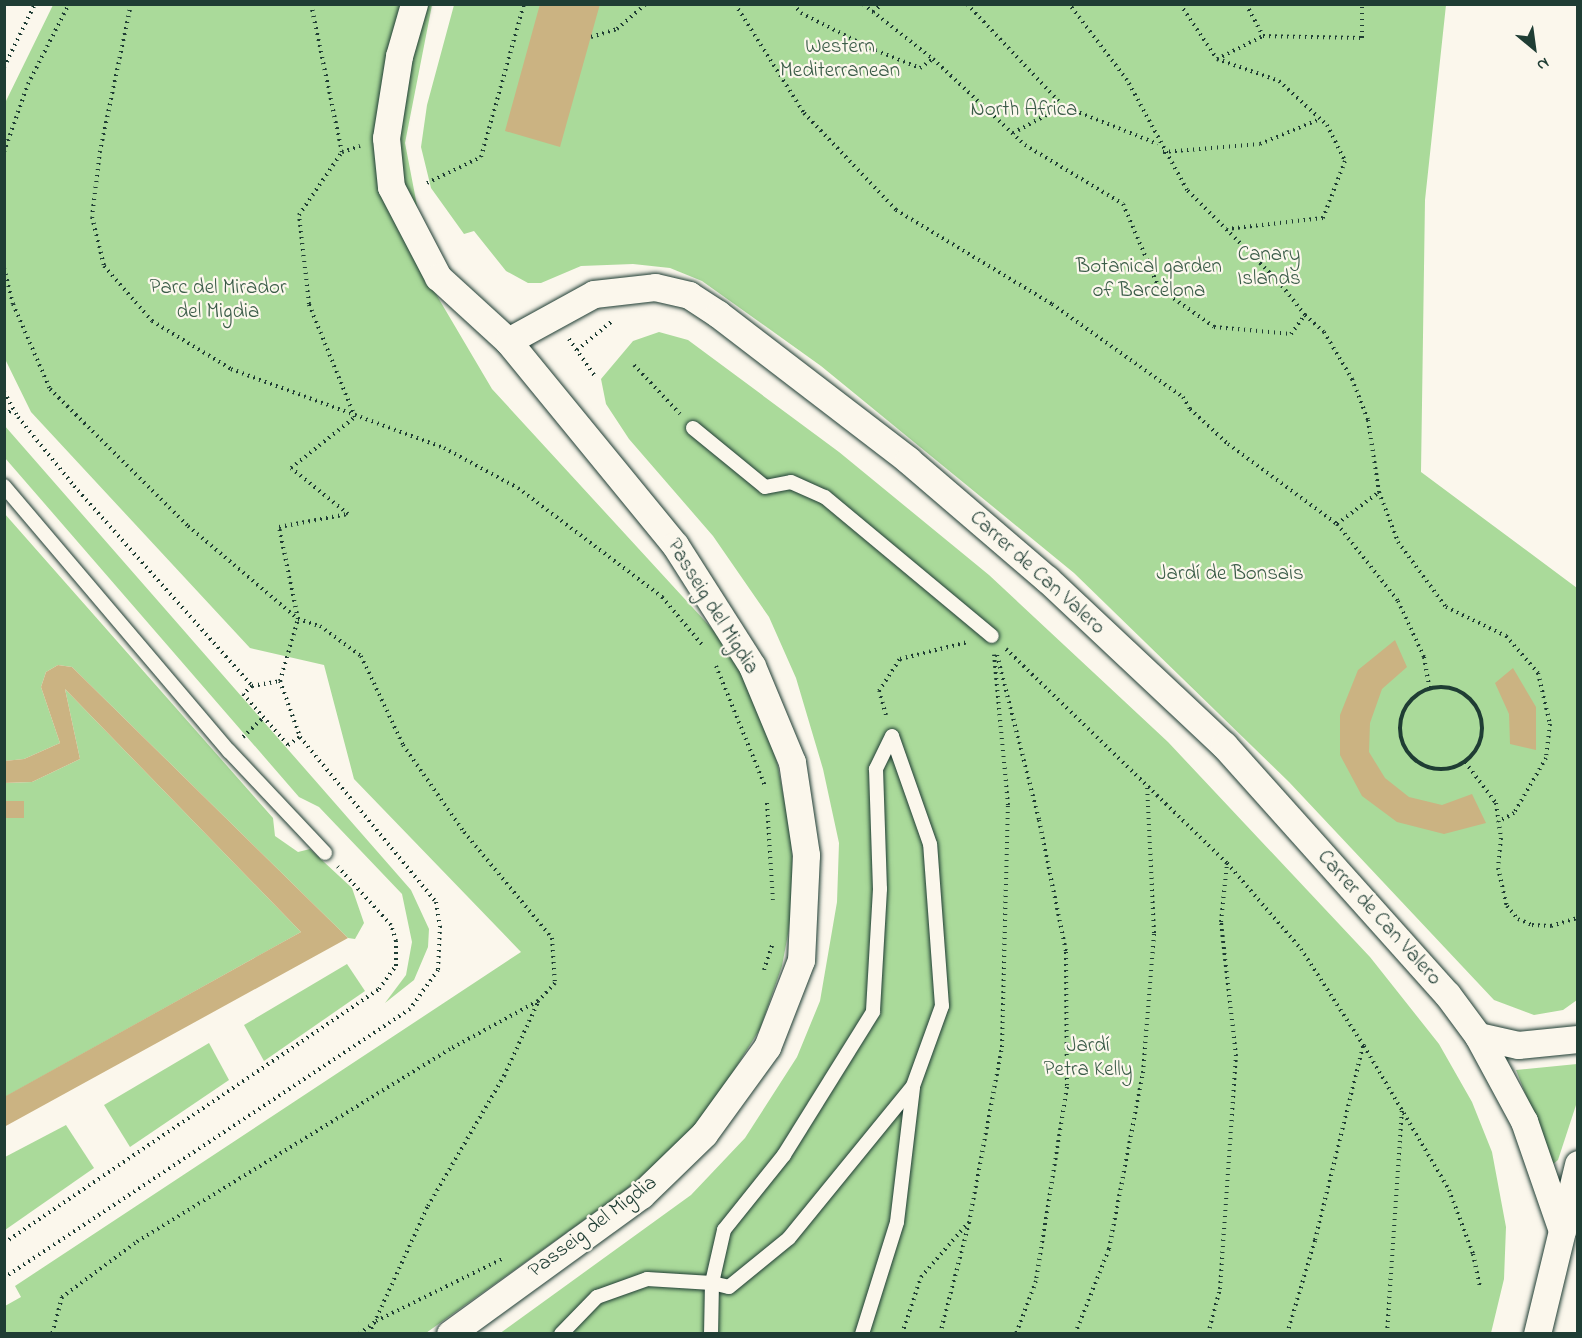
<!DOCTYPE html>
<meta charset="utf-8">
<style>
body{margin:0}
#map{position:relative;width:1582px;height:1338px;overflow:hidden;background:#fbf7ec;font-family:"Indie Flower",sans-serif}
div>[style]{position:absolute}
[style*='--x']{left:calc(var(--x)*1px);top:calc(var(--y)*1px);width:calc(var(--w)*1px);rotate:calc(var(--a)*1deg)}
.green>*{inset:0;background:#aada9a}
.building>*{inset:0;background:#cbb382}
.path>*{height:4px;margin-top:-2px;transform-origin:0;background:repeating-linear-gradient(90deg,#1f3d34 0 1.5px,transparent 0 6px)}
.path>.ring{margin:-2px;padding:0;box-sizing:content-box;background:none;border:4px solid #1f3d34;border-radius:50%}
.roads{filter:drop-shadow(0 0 2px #1f3d34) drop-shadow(0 0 2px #1f3d34)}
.service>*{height:14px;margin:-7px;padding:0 7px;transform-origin:7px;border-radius:7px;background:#fbf7ec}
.minor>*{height:27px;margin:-13.5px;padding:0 13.5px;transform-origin:13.5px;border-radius:13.5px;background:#fbf7ec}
span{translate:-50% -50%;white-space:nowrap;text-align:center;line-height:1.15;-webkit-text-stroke:4.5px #fbf7ec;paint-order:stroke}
.park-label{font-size:21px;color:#3b5c48}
.street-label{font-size:21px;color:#1f3d34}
.frame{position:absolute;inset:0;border:6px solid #1f3d34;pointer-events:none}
.north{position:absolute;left:1504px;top:18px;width:60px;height:60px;-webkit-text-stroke:4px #fbf7ec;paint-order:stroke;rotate:151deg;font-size:16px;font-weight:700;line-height:24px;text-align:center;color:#1f3d34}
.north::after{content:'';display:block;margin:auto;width:21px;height:27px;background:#1f3d34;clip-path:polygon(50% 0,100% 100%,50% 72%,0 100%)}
</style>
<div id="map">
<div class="green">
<div style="clip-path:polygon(53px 5px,432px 5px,405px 143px,433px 289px,492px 389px,727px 645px,755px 701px,777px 762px,790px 830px,795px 897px,782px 966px,760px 1029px,699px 1126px,622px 1193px,426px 1333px,5px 1334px,5px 1306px,21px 1297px,15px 1286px,521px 952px,354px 779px,324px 665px,250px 648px,31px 412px,5px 359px,5px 103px)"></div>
<div style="clip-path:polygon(454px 5px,1446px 5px,1425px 200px,1421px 472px,1577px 588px,1577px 1000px,1563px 1010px,1534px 1015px,1494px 1000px,1289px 782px,1074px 573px,821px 366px,702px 281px,670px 268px,633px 264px,581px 266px,541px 283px,528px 283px,506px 271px,474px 231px,464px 234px,431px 188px,421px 147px,427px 105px)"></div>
<div style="clip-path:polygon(659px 332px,688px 340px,839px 452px,989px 575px,1168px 742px,1370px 957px,1439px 1044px,1472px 1102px,1492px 1152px,1506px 1227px,1504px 1279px,1491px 1333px,499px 1334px,691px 1195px,745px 1138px,797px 1057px,820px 1001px,837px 902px,839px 843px,823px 769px,796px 678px,769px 617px,713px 536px,629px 439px,606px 404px,601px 379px,633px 341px)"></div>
<div style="clip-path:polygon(4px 425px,411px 890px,429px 929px,428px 947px,414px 980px,385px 1003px,406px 975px,412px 942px,402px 894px,319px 807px,299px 797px,5px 458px)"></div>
<div style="clip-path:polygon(4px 513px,273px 818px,275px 836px,298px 852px,310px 849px,352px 888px,364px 923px,355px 939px,348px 938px,72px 667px,58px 665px,46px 672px,41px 687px,60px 743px,24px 759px,5px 761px)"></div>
<div style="clip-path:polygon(65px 689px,301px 932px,5px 1097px,5px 783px,32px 782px,80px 759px)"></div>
<div style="clip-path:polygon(347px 964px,365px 991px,264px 1061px,244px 1025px)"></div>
<div style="clip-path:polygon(209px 1043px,229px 1080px,130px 1147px,104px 1105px)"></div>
<div style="clip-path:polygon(1577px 1064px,1577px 1102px,1558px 1160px,1553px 1164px,1516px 1070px)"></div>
<div style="clip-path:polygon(66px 1125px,94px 1168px,5px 1230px,5px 1157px)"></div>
</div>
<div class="building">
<div style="clip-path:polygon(540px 4px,600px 4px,560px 147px,505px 131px)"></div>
<div style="clip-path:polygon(1395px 640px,1407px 667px,1382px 689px,1370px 723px,1369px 752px,1385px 778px,1409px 797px,1442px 805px,1472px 794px,1486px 823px,1444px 834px,1397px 822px,1362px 796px,1340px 755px,1340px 715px,1358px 670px)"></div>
<div style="clip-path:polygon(58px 665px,72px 667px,348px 938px,4px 1127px,4px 1097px,301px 932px,65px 689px,80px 759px,32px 782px,4px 783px,4px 761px,24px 759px,60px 743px,41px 687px,46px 672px)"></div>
<div style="clip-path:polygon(1513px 668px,1536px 707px,1536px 750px,1510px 744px,1509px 714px,1495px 683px)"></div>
<div style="clip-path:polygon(4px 801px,24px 801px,24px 818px,4px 818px)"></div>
</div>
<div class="path">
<div style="--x:131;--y:4;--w:150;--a:101.9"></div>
<div style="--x:100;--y:151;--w:66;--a:96.9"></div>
<div style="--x:92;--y:217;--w:50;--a:76.2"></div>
<div style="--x:104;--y:266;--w:73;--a:48.9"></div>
<div style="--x:152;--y:321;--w:92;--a:31.3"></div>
<div style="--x:231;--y:369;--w:227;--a:20.3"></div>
<div style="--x:444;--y:448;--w:84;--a:28.4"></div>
<div style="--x:518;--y:488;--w:181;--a:37.1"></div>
<div style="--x:662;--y:597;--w:65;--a:50"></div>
<div style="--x:311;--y:4;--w:151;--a:78.2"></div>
<div style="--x:735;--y:4;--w:129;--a:57.7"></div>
<div style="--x:804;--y:113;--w:134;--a:46.5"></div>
<div style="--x:896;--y:210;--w:182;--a:31.1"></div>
<div style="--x:1052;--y:304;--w:161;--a:35.4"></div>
<div style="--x:1183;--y:397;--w:14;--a:60"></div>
<div style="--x:1190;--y:409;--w:52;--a:42.6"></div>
<div style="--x:1228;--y:444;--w:135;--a:36.3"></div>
<div style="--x:1337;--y:524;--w:98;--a:51.6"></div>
<div style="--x:1398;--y:601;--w:62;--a:65.1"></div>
<div style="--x:1424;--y:657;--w:34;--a:80"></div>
<div style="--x:793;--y:4;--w:12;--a:48"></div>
<div style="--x:801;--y:13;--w:77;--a:26.9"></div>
<div style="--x:870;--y:48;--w:54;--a:21.8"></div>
<div style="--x:920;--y:68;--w:16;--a:-35"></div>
<div style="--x:863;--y:4;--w:89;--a:38.2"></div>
<div style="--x:933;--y:59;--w:126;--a:43.1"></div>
<div style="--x:1025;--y:145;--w:114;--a:31"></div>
<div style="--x:1123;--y:204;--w:91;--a:66.8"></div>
<div style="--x:1159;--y:288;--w:67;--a:35.3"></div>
<div style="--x:1214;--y:327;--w:77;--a:5.2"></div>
<div style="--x:1291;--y:334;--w:24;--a:-54"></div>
<div style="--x:1305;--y:315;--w:43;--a:-128.5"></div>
<div style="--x:1278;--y:281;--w:129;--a:-135"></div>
<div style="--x:1187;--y:190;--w:125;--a:-118.6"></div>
<div style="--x:1127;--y:80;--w:96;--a:-127.3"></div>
<div style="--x:967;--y:4;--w:140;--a:46.7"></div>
<div style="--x:1063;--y:106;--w:102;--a:21.8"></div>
<div style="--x:1180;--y:4;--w:66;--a:56.1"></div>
<div style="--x:1217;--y:59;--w:66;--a:19.5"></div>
<div style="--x:1279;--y:81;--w:65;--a:42.5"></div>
<div style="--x:1327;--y:125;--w:40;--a:63.4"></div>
<div style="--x:1345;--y:161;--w:61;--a:111.1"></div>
<div style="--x:1323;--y:218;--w:97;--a:173.5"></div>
<div style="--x:1246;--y:4;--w:36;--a:62"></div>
<div style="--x:873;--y:12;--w:12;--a:-42"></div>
<div style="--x:591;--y:37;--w:27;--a:-17"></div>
<div style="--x:617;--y:29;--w:38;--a:-41"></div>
<div style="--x:1217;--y:59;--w:51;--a:-26.6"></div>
<div style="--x:1263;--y:36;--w:99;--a:1.2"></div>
<div style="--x:1362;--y:38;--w:34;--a:-90"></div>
<div style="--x:4;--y:67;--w:70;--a:-63.8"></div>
<div style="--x:1013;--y:133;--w:57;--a:-28.4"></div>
<div style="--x:4;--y:152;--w:72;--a:-70.6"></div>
<div style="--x:28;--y:84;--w:90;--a:-62.9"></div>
<div style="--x:1163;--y:152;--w:97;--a:-4.7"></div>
<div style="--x:1260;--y:144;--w:65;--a:-22.6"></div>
<div style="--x:427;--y:183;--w:60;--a:-25.7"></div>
<div style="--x:481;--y:157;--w:159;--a:-74.3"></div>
<div style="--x:4;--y:268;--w:37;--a:76"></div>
<div style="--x:13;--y:304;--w:93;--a:66.5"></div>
<div style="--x:50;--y:389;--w:194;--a:44.8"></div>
<div style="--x:188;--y:526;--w:144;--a:40.2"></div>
<div style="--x:298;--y:619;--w:23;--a:18"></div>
<div style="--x:320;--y:626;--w:51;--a:36.2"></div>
<div style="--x:361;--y:656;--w:98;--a:64.7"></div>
<div style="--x:403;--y:745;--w:106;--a:55"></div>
<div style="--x:464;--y:832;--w:138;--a:50.3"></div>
<div style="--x:552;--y:938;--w:45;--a:86.2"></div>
<div style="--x:555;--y:983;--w:25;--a:133"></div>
<div style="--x:538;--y:1001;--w:100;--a:151.4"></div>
<div style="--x:450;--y:1049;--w:370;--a:148.4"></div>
<div style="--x:135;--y:1243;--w:91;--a:143.5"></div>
<div style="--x:62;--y:1297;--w:38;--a:105"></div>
<div style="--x:1305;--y:315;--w:25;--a:42"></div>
<div style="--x:1324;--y:332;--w:55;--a:59.2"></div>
<div style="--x:1352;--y:379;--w:44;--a:68.7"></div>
<div style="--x:1368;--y:420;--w:73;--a:81.3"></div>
<div style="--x:1379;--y:492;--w:53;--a:69.2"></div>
<div style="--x:1398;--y:542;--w:81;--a:53.6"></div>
<div style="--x:1446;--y:607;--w:67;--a:25.8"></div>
<div style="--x:1506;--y:636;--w:49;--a:49.1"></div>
<div style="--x:1538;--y:673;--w:52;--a:76.8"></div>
<div style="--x:1550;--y:724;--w:34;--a:97"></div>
<div style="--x:1546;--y:758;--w:64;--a:120.2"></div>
<div style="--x:1514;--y:813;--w:18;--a:151"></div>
<div style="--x:569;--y:339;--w:44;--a:55.2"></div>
<div style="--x:577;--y:350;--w:44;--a:-39.5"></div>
<div style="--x:634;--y:365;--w:67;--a:46.8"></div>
<div style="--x:4;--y:392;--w:29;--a:61"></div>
<div style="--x:18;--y:417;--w:89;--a:50.9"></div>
<div style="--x:74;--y:486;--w:268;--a:48.3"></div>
<div style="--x:252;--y:686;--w:28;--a:-10"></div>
<div style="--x:280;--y:681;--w:59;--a:70.3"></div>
<div style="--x:300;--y:737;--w:214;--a:50.5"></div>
<div style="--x:436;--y:902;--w:24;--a:81"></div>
<div style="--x:440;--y:926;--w:44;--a:92.6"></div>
<div style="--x:438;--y:970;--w:48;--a:125.7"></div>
<div style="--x:410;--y:1009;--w:487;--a:146.5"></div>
<div style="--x:4;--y:415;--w:12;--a:-31"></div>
<div style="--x:1337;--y:524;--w:53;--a:-37.3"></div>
<div style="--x:1006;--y:649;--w:308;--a:44.1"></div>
<div style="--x:1227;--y:863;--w:113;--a:49.3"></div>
<div style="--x:1301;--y:949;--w:116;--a:57"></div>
<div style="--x:1364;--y:1046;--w:167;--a:59.4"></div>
<div style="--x:1449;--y:1190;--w:68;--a:69.4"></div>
<div style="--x:1473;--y:1254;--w:34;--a:78"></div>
<div style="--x:997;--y:655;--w:170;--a:75.7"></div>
<div style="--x:1039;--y:820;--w:135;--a:78.4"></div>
<div style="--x:1066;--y:952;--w:135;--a:89.6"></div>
<div style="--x:1067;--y:1087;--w:196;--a:99.1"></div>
<div style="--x:1036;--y:1281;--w:57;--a:110.7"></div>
<div style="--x:716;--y:666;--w:130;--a:67.8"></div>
<div style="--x:280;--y:681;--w:65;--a:-73.8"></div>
<div style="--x:298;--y:619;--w:94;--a:-101.7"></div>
<div style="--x:279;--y:527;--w:70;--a:-10.7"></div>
<div style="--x:348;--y:514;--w:73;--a:-141.1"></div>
<div style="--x:291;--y:468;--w:82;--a:-38.6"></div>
<div style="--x:355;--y:417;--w:122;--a:-112.2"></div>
<div style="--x:309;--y:304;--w:90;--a:-96.4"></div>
<div style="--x:299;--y:215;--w:76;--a:-55.7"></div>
<div style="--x:342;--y:152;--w:19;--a:-18"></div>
<div style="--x:252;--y:686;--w:12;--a:138"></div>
<div style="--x:243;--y:694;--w:68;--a:48.6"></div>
<div style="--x:288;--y:745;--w:14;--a:-34"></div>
<div class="ring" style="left:1400px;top:687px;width:78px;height:78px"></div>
<div style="--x:886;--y:715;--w:25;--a:-106"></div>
<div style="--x:879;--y:691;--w:38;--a:-57"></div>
<div style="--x:900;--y:659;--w:70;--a:-14"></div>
<div style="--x:243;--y:737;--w:29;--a:-44"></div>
<div style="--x:1465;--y:762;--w:51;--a:52.9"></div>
<div style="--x:1496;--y:803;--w:35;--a:82"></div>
<div style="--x:1501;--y:838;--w:30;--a:96"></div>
<div style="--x:1498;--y:868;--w:39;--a:77"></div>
<div style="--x:1507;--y:906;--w:17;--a:50"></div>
<div style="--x:1518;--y:919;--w:15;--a:23"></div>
<div style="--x:1532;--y:925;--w:19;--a:3"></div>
<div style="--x:1551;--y:926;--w:28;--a:-17"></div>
<div style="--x:767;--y:803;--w:97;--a:86.5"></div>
<div style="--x:764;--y:970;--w:26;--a:-72"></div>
<div style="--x:4;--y:1243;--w:453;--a:-34.1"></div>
<div style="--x:379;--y:989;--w:29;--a:-54"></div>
<div style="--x:396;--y:966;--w:25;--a:-90"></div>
<div style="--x:396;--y:941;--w:17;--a:-107"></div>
<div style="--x:391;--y:925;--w:79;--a:-132.4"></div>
<div style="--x:359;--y:1334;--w:21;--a:-37"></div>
<div style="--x:376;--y:1321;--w:140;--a:-26.2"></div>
<div style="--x:369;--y:1334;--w:141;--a:-65.3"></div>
<div style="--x:428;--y:1206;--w:151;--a:-59.7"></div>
<div style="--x:504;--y:1076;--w:81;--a:-65.3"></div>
<div style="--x:902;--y:1334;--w:60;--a:-71.6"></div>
<div style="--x:921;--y:1277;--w:72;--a:-49"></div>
<div style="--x:940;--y:1334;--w:115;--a:-75.4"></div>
<div style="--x:969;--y:1223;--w:179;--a:-79.4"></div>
<div style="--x:1002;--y:1047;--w:242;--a:-88.6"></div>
<div style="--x:1008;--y:805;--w:151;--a:-95.3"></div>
<div style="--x:1075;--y:1334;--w:92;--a:-68.2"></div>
<div style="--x:1109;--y:1249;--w:179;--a:-79.1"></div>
<div style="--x:1143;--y:1073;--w:140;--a:-85.5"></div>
<div style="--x:1154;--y:933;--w:146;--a:-92.7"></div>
<div style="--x:1208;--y:1334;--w:47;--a:-75.1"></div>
<div style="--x:1220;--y:1289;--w:234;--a:-86.1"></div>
<div style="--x:1236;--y:1056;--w:135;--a:-96.4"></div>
<div style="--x:1221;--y:922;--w:58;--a:-84.1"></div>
<div style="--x:1287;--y:1334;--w:98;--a:-73.4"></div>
<div style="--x:1315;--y:1240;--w:200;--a:-76.1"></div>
<div style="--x:1387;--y:1334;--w:225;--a:-86.2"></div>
</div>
<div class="roads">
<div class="service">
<div style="--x:693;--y:428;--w:93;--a:39.3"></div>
<div style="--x:765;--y:487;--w:26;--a:-11"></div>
<div style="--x:791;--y:482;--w:37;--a:24"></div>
<div style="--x:825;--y:497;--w:217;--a:39.8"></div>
<div style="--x:4;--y:486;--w:348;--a:49.7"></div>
<div style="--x:229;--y:751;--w:140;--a:46.7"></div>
<div style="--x:561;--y:1334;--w:52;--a:-45.8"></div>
<div style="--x:597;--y:1297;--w:53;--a:-19.8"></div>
<div style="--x:647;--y:1279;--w:65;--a:3.5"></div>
<div style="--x:712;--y:1283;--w:17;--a:13"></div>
<div style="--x:729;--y:1287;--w:77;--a:-39.2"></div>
<div style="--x:789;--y:1238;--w:196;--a:-50.8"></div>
<div style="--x:913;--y:1086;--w:85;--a:-70.1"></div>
<div style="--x:942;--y:1006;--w:162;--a:-94.2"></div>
<div style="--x:930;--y:844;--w:114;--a:-109.4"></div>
<div style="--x:892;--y:736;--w:37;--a:116"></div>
<div style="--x:876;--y:769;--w:120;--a:88.1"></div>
<div style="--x:880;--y:889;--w:123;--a:93.3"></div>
<div style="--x:873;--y:1012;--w:168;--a:121.9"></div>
<div style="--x:784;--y:1155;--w:96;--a:128.7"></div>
<div style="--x:724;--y:1230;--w:54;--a:102.8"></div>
<div style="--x:712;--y:1283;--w:51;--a:91.1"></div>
<div style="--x:862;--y:1334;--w:117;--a:-72.6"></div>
<div style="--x:897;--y:1222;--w:136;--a:-83.2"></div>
</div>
<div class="minor">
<div style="--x:414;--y:4;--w:54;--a:106.1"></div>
<div style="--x:399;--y:56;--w:83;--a:99"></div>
<div style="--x:386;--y:138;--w:49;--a:84.2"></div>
<div style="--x:391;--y:187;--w:102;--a:62.4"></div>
<div style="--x:438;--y:277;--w:95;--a:42.4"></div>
<div style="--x:508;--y:341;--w:264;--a:50.7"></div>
<div style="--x:675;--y:545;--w:143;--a:57.5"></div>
<div style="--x:752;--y:666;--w:104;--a:67.4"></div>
<div style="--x:792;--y:762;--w:94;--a:81.4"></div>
<div style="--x:806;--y:855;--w:105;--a:92.7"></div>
<div style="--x:801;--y:960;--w:93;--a:111.3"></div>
<div style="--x:767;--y:1047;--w:107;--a:125.9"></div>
<div style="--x:704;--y:1134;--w:88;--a:135.9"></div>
<div style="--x:641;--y:1195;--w:236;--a:144"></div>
<div style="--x:508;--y:341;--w:98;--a:-28.7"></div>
<div style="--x:594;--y:294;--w:61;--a:-6.5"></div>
<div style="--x:655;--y:287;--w:35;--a:13"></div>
<div style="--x:689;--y:295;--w:35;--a:33"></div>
<div style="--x:718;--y:314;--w:240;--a:37.5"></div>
<div style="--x:908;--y:460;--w:183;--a:40.6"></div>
<div style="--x:1047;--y:579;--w:243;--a:43.2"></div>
<div style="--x:1224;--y:745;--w:334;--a:48.2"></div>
<div style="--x:1447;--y:994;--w:52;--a:53.6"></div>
<div style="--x:1478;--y:1036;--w:97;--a:61.6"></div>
<div style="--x:1524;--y:1121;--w:116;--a:70.9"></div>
<div style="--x:1478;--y:1036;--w:41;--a:12.7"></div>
<div style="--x:1518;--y:1045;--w:60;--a:-5.7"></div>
<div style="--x:1537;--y:1334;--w:175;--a:-76.4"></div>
</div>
</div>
<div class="park-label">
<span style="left:840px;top:59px">Western<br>Mediterranean</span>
<span style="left:1024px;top:110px">North Africa</span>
<span style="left:1269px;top:267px">Canary<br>Islands</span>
<span style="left:1149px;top:279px">Botanical garden<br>of Barcelona</span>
<span style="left:218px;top:300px">Parc del Mirador<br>del Migdia</span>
<span style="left:1230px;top:574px">Jardí de Bonsais</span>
<span style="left:1088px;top:1058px">Jardí<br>Petra Kelly</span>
</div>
<div class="street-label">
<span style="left:1037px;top:573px;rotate:42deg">Carrer de Can Valero</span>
<span style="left:712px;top:607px;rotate:58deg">Passeig del Migdia</span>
<span style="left:1379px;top:918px;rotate:48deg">Carrer de Can Valero</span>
<span style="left:593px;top:1227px;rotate:-37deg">Passeig del Migdia</span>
</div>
<div class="frame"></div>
<div class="north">N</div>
</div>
